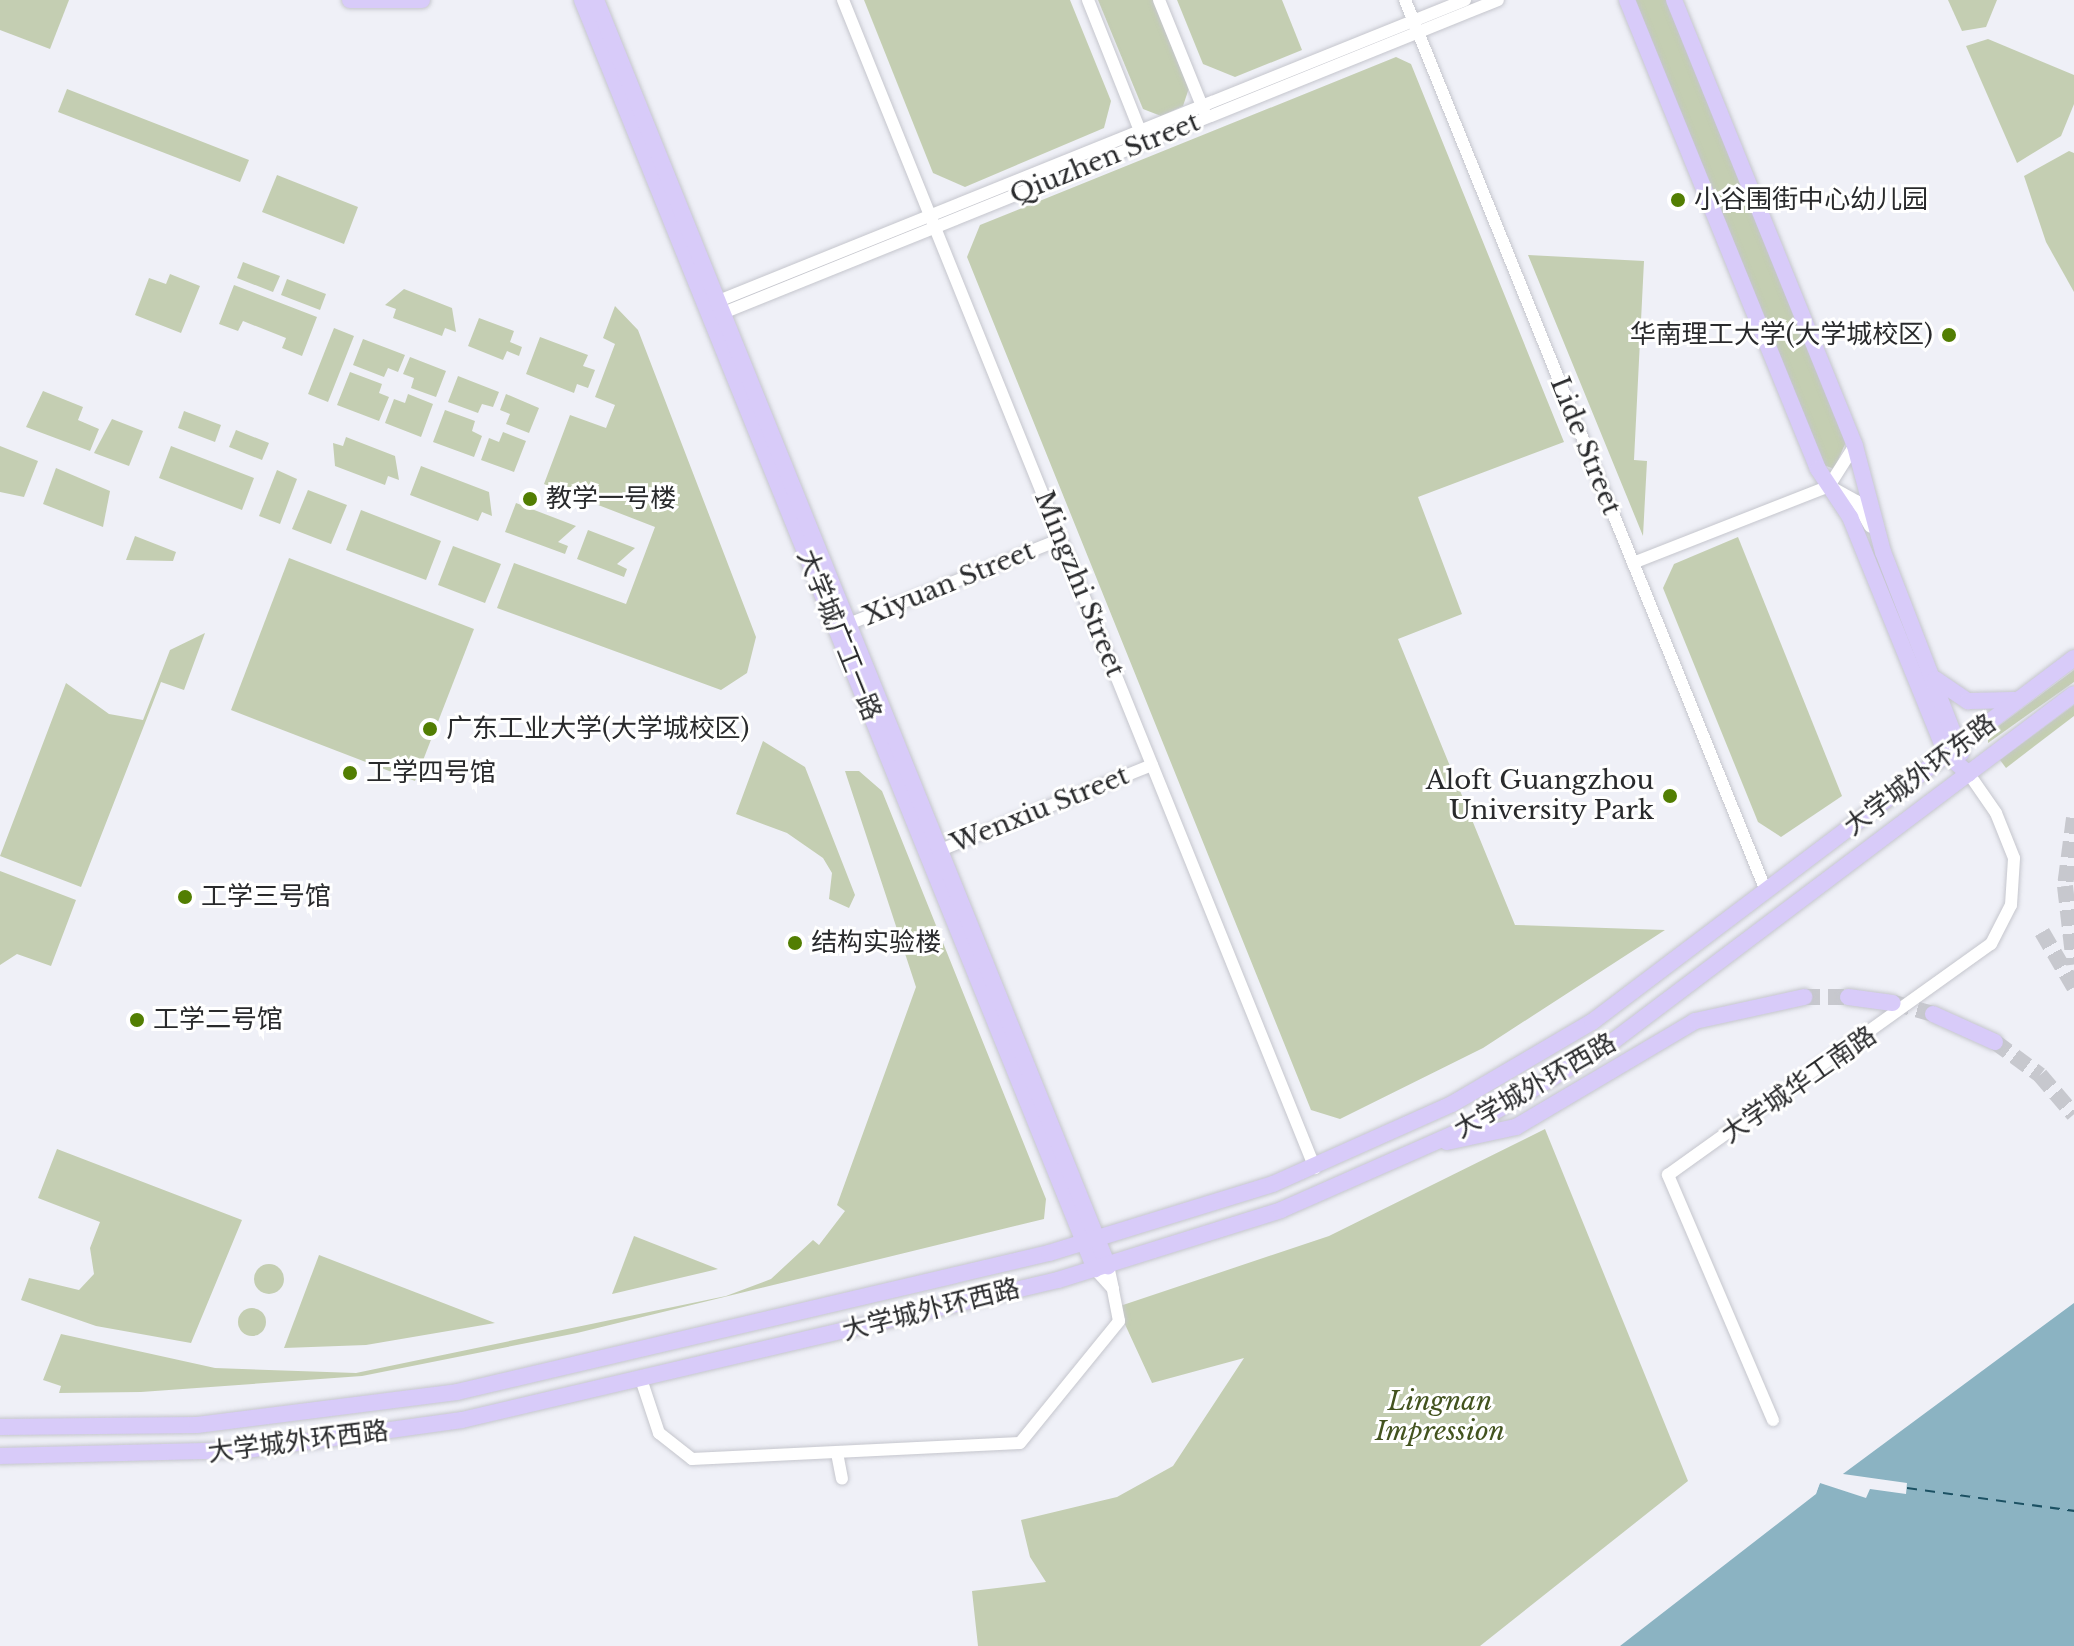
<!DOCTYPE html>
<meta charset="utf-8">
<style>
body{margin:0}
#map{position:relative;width:2074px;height:1646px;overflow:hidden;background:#eff0f7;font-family:"Libre Baskerville","Noto Sans SC",serif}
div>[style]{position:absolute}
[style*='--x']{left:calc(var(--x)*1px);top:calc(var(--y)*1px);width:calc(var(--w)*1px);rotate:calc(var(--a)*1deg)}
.green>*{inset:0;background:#c4ceb2}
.round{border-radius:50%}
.water>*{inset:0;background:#8bb3c2}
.pier>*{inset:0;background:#eff0f7}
.ferry>*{height:2px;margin-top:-1px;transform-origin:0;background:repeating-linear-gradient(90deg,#1c5163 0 10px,transparent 0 18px)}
.major-tunnel>*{height:16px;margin-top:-8px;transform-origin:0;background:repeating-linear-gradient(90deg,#c7c8ce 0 16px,transparent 0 24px)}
.roads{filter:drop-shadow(0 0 2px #c5c6cd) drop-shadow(0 0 2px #c5c6cd)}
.minor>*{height:12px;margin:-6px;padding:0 6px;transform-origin:6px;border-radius:6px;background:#fff}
.major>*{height:16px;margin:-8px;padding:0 8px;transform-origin:8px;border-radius:8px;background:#d8cbf9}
.dots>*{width:22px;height:22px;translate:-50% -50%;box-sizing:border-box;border:4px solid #fff;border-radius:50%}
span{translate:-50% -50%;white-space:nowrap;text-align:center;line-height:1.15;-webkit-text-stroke:6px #fff;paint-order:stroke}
.street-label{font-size:26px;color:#292a2c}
.poi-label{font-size:26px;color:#292a2c}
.left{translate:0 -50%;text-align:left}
.right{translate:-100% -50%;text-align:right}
.park-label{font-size:26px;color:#43531f;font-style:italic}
</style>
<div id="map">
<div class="green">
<div style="clip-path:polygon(0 0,69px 0,50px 49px,0 30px)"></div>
<div style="clip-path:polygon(1070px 0,1111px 101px,1104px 128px,965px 187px,933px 173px,864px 0)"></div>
<div style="clip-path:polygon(1098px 0,1153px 0,1189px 88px,1183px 106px,1161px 116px,1143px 109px)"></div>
<div style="clip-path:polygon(1177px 0,1282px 0,1302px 50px,1235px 77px,1203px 64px)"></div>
<div style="clip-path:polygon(1632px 0,1670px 0,1846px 442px,1834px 469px,1821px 464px)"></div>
<div style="clip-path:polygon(1948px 0,1997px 0,1986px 27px,1962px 31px)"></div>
<div style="clip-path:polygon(1988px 39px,2074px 75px,2074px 104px,2061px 136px,2017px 163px,1966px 46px)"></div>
<div style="clip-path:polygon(1396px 57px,1411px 64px,1564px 442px,1418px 497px,1462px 614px,1398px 639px,1515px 925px,1665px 930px,1483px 1048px,1340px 1119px,1311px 1110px,967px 257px,980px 225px)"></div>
<div style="clip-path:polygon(67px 89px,249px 160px,240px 182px,58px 112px)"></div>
<div style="clip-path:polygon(2069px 151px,2074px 153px,2074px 292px,2046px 242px,2024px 176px)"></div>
<div style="clip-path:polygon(277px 175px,358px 207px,344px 244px,262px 212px)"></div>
<div style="clip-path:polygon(1528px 255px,1644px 261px,1634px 460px,1647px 461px,1643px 536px)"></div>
<div style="clip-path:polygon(243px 262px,280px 276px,273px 292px,237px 278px)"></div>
<div style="clip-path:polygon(170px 274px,200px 286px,181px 333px,135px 315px,149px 278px,166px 284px)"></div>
<div style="clip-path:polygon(287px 279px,326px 294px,320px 310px,281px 295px)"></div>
<div style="clip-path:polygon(234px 285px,317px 317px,302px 356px,282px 348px,286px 338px,243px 321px,238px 331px,219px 324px)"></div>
<div style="clip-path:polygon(404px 289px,452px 308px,456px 332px,445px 328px,442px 336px,393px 318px,396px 309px,385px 305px)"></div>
<div style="clip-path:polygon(615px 306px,638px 330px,756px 637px,747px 673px,721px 690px,497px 608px,514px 563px,626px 604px,655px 527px,544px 484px,570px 415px,606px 428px,615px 405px,595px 397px,615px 344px,603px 338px)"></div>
<div style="clip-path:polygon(479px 318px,514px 331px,510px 342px,522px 347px,519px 356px,507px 351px,503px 360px,468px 346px)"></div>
<div style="clip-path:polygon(334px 328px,354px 336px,328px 402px,308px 394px)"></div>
<div style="clip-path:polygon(540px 337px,588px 355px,583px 366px,595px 370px,588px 388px,577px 384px,574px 393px,526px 374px)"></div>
<div style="clip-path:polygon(363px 339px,405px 355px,398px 372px,388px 368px,384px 377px,353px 365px)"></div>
<div style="clip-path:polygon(410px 357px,446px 371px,436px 397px,411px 388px,414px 378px,403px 374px)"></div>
<div style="clip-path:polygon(350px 372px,382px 384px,379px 393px,389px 397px,379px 421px,337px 405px)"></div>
<div style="clip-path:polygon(458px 376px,499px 392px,493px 407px,482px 404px,478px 413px,448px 402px)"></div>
<div style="clip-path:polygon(43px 391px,83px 407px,78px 420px,99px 429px,90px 451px,26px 427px)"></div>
<div style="clip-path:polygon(408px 394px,433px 404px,421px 437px,385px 423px,394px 399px,405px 403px)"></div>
<div style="clip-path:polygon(506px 394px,539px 408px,529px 433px,506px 424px,510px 414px,500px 410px)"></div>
<div style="clip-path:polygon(445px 410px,475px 421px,472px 431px,482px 436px,474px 457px,433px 442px)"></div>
<div style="clip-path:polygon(184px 411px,221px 425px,215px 442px,178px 428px)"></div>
<div style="clip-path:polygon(112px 419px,143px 431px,129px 466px,94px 453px)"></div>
<div style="clip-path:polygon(236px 430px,269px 443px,262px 460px,229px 447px)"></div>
<div style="clip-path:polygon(503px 432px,526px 441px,514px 472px,481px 460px,489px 438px,499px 442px)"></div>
<div style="clip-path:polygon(346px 437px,395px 456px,399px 480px,388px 476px,385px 485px,335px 466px,333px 443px,343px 446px)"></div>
<div style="clip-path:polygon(0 446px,38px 461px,24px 497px,0 492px)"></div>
<div style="clip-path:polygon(171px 446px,254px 478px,242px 510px,159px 478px)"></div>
<div style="clip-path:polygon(421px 466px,489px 492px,492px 516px,482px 512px,478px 521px,410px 495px)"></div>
<div style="clip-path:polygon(56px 468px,110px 491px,103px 527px,43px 504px)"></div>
<div style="clip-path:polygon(277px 470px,297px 479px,280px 524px,259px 516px)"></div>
<div style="clip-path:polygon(308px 490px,347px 505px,331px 544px,292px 529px)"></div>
<div style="clip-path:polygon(516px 503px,576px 526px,558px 542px,568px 546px,565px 554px,505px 532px)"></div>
<div style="clip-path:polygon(361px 510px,441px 541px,426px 580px,346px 550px)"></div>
<div style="clip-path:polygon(588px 530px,635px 548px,617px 564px,627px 569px,624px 577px,577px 559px)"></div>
<div style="clip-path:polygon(135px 536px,176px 552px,173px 561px,126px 560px)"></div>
<div style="clip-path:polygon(1738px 537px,1842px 796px,1781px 837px,1758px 822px,1663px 588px,1674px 564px)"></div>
<div style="clip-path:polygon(453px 546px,501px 564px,485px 603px,438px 585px)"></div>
<div style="clip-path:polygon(289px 558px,474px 629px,415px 781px,231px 710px)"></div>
<div style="clip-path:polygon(205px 633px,184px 690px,161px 682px,81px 887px,0 856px,66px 683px,109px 714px,143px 720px,170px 650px)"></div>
<div style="clip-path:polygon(2074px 670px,2074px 682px,1988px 743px,1988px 734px)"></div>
<div style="clip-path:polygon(2074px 705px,2074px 716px,2006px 768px,2000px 760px)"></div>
<div style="clip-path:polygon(763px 741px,805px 767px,855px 895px,849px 908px,829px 899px,832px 873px,823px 858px,787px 833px,736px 814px)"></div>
<div style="clip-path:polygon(845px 771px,859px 771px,882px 791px,1046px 1199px,1044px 1219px,577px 1333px,362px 1376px,141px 1392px,59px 1393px,61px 1386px,43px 1380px,61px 1334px,215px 1368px,356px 1373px,726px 1296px,771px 1279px,813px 1240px,819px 1245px,845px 1211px,837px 1205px,916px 987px)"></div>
<div style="clip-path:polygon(0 871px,76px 900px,51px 966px,17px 954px,0 965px)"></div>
<div style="clip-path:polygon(1545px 1129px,1688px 1481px,1480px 1646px,978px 1646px,972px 1591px,1046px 1582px,1030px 1557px,1021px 1520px,1117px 1497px,1173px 1466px,1244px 1358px,1152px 1383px,1117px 1307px,1329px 1236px)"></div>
<div style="clip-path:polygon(57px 1149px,242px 1220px,191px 1343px,96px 1326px,21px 1300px,29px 1278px,79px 1290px,94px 1274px,90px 1248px,100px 1222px,38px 1198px)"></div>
<div style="clip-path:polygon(634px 1236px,718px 1269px,612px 1294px)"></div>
<div style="clip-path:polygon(319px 1255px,495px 1323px,366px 1345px,284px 1348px)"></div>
<div class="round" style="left:254px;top:1264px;width:30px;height:30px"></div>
<div class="round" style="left:238px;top:1308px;width:28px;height:28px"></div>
</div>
<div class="water">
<div style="clip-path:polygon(2074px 1303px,2074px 1646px,1620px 1646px,1816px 1494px,1820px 1482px,1828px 1485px)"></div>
</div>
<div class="pier">
<div style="clip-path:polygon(1836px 1473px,1907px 1483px,1906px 1494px,1870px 1489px,1866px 1498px,1820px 1483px,1816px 1493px,1812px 1492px,1818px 1479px)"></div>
</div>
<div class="ferry">
<div style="--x:1907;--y:1488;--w:169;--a:7.8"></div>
</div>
<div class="major-tunnel">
<div style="--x:2074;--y:818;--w:69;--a:97.5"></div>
<div style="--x:2065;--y:886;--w:79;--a:83.4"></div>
<div style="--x:2042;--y:932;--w:64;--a:59.8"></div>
<div style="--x:1804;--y:997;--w:44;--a:0"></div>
<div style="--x:1894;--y:1003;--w:41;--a:15.8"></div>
<div style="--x:1995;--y:1042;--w:56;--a:36.3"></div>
<div style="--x:2040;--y:1075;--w:52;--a:49.6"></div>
</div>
<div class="roads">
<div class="minor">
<div style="--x:843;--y:0;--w:1260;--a:68"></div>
<div style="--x:1088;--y:0;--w:149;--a:68.3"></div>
<div style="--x:1159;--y:0;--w:120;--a:67.9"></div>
<div style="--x:1405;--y:0;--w:961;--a:67.94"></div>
<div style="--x:711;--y:304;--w:813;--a:-21.96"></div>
<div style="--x:718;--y:315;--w:841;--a:-21.99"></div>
<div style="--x:1829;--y:486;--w:31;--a:29"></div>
<div style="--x:1856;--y:501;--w:29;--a:61"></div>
<div style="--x:1633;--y:563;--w:211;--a:-21.4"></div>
<div style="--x:1829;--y:486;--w:49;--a:-57.6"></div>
<div style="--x:841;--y:627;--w:237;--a:-21.8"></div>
<div style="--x:933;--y:853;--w:236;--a:-21.9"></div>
<div style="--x:1095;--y:1269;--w:27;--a:48"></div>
<div style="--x:1113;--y:1289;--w:24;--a:-102"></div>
<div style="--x:641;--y:1379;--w:57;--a:71.6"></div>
<div style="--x:659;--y:1433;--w:42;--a:38.2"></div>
<div style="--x:692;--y:1459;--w:328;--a:-2.8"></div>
<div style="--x:1020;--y:1443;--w:157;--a:-50.9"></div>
<div style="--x:1119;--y:1321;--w:33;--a:-101"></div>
<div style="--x:1773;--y:1420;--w:267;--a:-113.2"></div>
<div style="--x:1668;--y:1175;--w:397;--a:-35.6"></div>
<div style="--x:1991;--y:944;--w:44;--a:-62.9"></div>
<div style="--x:2011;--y:905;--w:47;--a:-86.3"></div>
<div style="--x:2014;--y:858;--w:48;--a:-111.8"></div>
<div style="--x:1996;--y:813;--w:47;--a:-124.7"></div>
<div style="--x:837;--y:1453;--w:26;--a:79"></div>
</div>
<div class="major">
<div style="--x:350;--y:0;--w:72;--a:0"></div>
<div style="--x:582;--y:0;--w:1369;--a:67.99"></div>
<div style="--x:596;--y:0;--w:1366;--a:67.98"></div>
<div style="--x:1627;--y:0;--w:506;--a:67.84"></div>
<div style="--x:1818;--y:469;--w:58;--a:56.3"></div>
<div style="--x:1850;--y:517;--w:256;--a:67.9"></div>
<div style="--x:1946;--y:754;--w:30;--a:41"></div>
<div style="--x:1674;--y:0;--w:481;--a:67.9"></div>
<div style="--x:1855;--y:446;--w:110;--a:75.2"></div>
<div style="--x:1883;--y:552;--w:216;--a:68.8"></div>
<div style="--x:1935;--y:679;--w:40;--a:34"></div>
<div style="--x:1968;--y:701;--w:47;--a:-1.2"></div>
<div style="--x:1848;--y:997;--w:45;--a:7.6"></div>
<div style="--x:1933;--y:1014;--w:68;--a:24.3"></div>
<div style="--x:1447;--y:1142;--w:71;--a:-12.3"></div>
<div style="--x:1516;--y:1127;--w:208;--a:-30.6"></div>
<div style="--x:1695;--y:1021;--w:112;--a:-12.4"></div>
<div style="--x:0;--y:1427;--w:197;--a:-0.6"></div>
<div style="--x:197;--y:1425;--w:262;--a:-7.2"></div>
<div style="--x:457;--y:1392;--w:608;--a:-13.21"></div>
<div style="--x:1049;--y:1253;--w:234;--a:-17.1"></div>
<div style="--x:1273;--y:1184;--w:196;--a:-24.1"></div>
<div style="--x:1452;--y:1104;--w:162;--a:-30.4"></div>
<div style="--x:1592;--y:1022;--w:604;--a:-37.06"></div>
<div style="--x:0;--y:1456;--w:246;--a:-1.4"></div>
<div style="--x:246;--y:1450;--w:218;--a:-7.9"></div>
<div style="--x:462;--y:1420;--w:612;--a:-13.22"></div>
<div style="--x:1058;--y:1280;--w:234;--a:-17.4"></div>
<div style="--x:1281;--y:1210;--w:201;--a:-23.8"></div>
<div style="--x:1465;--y:1129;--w:166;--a:-30.4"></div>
<div style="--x:1608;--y:1045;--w:583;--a:-36.99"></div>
</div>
</div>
<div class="dots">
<div style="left:1678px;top:200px;background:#527e02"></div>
<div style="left:1949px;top:335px;background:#527e02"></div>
<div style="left:530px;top:499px;background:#527e02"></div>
<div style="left:430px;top:729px;background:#527e02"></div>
<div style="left:350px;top:773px;background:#527e02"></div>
<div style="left:1670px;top:796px;background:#527e02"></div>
<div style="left:185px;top:897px;background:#527e02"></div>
<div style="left:795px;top:943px;background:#527e02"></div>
<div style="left:137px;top:1020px;background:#527e02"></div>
</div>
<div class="street-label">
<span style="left:1105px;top:159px;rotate:-22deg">Qiuzhen Street</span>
<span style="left:1585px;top:446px;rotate:68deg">Lide Street</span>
<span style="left:949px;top:584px;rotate:-22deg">Xiyuan Street</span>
<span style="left:1079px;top:584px;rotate:68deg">Mingzhi Street</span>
<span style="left:839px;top:635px;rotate:68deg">大学城广工一路</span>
<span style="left:1920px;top:775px;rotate:-37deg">大学城外环东路</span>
<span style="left:1040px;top:810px;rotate:-22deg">Wenxiu Street</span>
<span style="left:1799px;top:1085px;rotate:-35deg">大学城华工南路</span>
<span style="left:1535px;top:1086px;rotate:-30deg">大学城外环西路</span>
<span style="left:931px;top:1310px;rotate:-14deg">大学城外环西路</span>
<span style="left:298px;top:1442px;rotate:-7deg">大学城外环西路</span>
</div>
<div class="poi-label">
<span class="left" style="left:1694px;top:200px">小谷围街中心幼儿园</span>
<span class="right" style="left:1933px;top:335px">华南理工大学(大学城校区)</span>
<span class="left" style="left:546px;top:499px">教学一号楼</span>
<span class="left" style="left:446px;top:729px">广东工业大学(大学城校区)</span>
<span class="left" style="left:366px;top:773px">工学四号馆</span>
<span class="right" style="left:1654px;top:796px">Aloft Guangzhou<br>University Park</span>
<span class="left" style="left:201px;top:897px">工学三号馆</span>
<span class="left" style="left:811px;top:943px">结构实验楼</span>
<span class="left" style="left:153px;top:1020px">工学二号馆</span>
</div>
<div class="park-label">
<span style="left:1440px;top:1417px">Lingnan<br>Impression</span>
</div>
</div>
